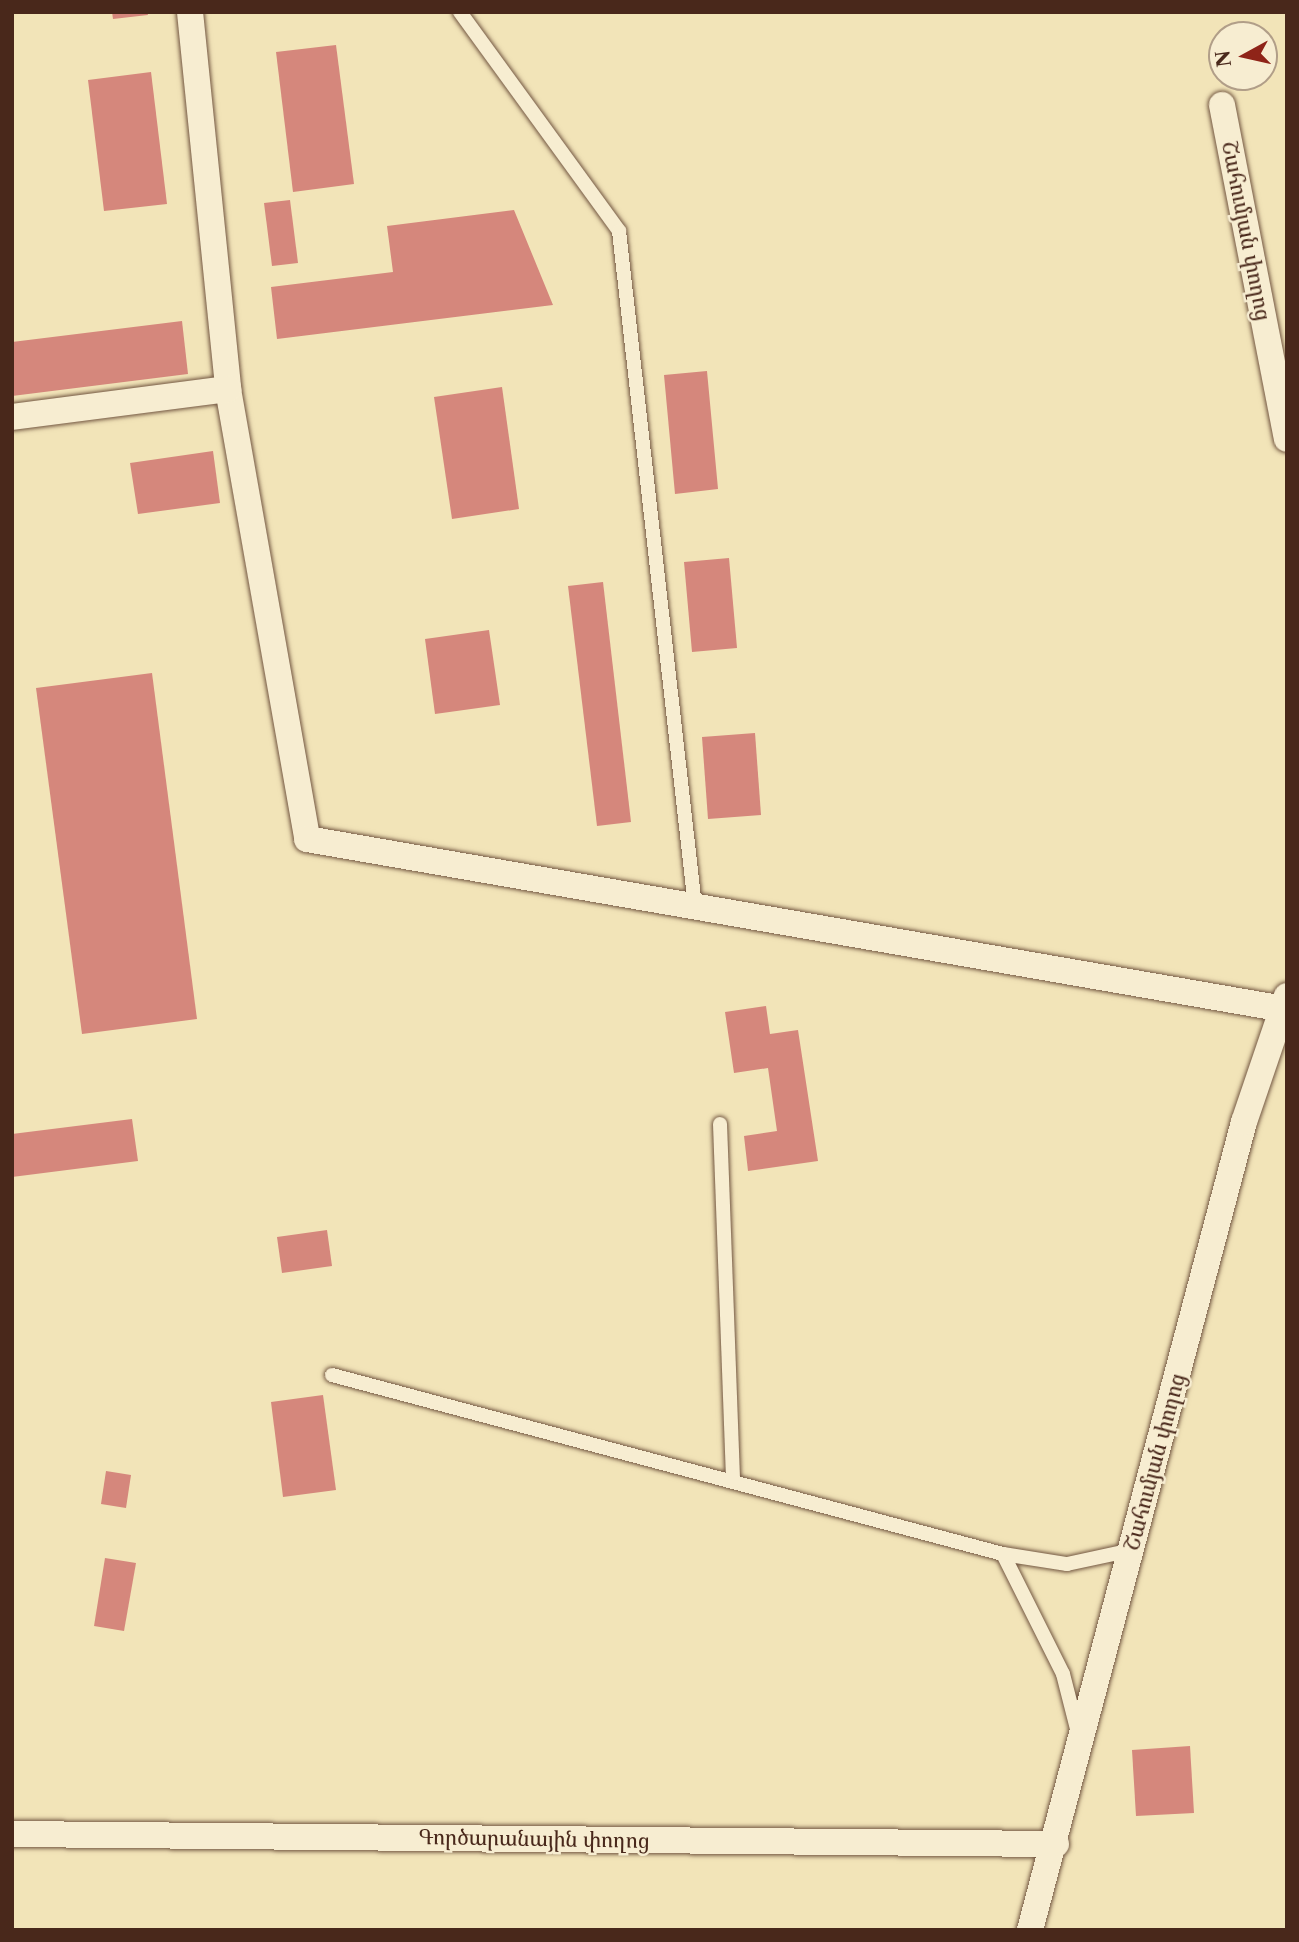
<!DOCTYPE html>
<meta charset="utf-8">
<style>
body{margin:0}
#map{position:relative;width:1299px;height:1942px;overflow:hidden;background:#f2e4b8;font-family:"Libre Caslon Text","Noto Serif Armenian",serif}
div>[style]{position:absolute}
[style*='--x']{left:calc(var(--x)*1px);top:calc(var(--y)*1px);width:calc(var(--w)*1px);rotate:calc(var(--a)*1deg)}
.building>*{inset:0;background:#d5877c}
.roads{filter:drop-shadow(0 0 2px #735742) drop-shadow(0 0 2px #735742)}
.service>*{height:14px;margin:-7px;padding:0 7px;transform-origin:7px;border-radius:7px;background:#f7edd1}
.minor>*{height:26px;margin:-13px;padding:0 13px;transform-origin:13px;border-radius:13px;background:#f7edd1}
span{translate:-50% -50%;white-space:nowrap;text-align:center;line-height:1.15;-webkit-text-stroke:5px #f7edd1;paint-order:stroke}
.street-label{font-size:21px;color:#49281b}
.frame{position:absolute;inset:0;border:14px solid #49281b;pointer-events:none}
.north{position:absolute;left:1208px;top:21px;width:70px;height:70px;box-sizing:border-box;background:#f7edd1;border:2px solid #b19e88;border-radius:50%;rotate:262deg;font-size:19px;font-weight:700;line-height:28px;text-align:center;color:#49281b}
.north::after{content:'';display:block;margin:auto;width:24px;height:32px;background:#8f2418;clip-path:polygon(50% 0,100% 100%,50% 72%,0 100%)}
</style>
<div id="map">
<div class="building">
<div style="clip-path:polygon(112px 12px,147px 12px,148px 15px,113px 19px)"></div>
<div style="clip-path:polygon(336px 45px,354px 184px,293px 192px,276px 52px)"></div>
<div style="clip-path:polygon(151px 72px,167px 204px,104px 211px,88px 80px)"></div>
<div style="clip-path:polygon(290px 200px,298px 263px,272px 266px,264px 203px)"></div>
<div style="clip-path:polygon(514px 210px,553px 305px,277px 339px,271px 287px,393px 272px,387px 226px)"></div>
<div style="clip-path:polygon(182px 321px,188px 374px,12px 396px,12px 342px)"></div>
<div style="clip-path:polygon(707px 371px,718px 489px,675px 494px,664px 375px)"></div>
<div style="clip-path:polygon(502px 387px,519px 509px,452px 519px,434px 397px)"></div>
<div style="clip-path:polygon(213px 451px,220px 503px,138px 514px,130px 463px)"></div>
<div style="clip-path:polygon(729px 558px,737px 648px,692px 652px,684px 562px)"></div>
<div style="clip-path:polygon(603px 582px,631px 822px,597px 826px,568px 586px)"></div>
<div style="clip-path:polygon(489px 630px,500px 705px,435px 714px,425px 639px)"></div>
<div style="clip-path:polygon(152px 673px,197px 1019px,82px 1034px,36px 688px)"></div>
<div style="clip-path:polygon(755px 733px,761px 815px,708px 819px,702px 737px)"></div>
<div style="clip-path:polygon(766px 1006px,770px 1034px,798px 1030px,818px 1161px,748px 1171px,744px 1136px,777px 1131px,768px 1068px,734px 1073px,725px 1012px)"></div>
<div style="clip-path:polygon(132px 1119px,138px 1161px,12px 1177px,12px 1134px)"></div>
<div style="clip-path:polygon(327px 1230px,332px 1266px,282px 1273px,277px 1237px)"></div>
<div style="clip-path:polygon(323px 1395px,336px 1490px,283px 1497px,271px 1402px)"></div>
<div style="clip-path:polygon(106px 1471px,131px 1475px,126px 1508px,101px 1504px)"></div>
<div style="clip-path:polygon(105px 1558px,136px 1563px,124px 1631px,94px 1626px)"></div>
<div style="clip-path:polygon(1190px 1746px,1194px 1813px,1136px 1816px,1132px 1750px)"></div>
</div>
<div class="roads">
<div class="service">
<div style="--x:460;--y:12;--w:271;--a:54"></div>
<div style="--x:619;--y:231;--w:679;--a:83.58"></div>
<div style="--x:720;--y:1124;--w:355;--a:87.9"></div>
<div style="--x:332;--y:1375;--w:694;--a:14.94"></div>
<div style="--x:1003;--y:1554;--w:65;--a:8.9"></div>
<div style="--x:1067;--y:1564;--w:66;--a:-12.2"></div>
<div style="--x:1003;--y:1554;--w:134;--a:63.4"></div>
<div style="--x:1063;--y:1674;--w:57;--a:75.7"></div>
</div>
<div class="minor">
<div style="--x:190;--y:12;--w:379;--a:84.2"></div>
<div style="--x:228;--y:389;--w:457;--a:80"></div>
<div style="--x:307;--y:839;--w:992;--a:9.87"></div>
<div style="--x:1222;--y:105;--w:340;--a:79"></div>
<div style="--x:12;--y:417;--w:218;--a:-7.4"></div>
<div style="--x:12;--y:1834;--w:1044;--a:0.55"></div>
<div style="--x:1030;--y:1930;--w:836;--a:-75.17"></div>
<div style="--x:1244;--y:1122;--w:133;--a:-71.2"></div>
</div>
</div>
<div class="street-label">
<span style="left:1246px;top:231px;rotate:79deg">Շահումյան փողոց</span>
<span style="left:1155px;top:1462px;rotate:-75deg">Շահումյան փողոց</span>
<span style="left:534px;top:1839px;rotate:1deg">Գործարանային փողոց</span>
</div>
<div class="frame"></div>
<div class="north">N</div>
</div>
